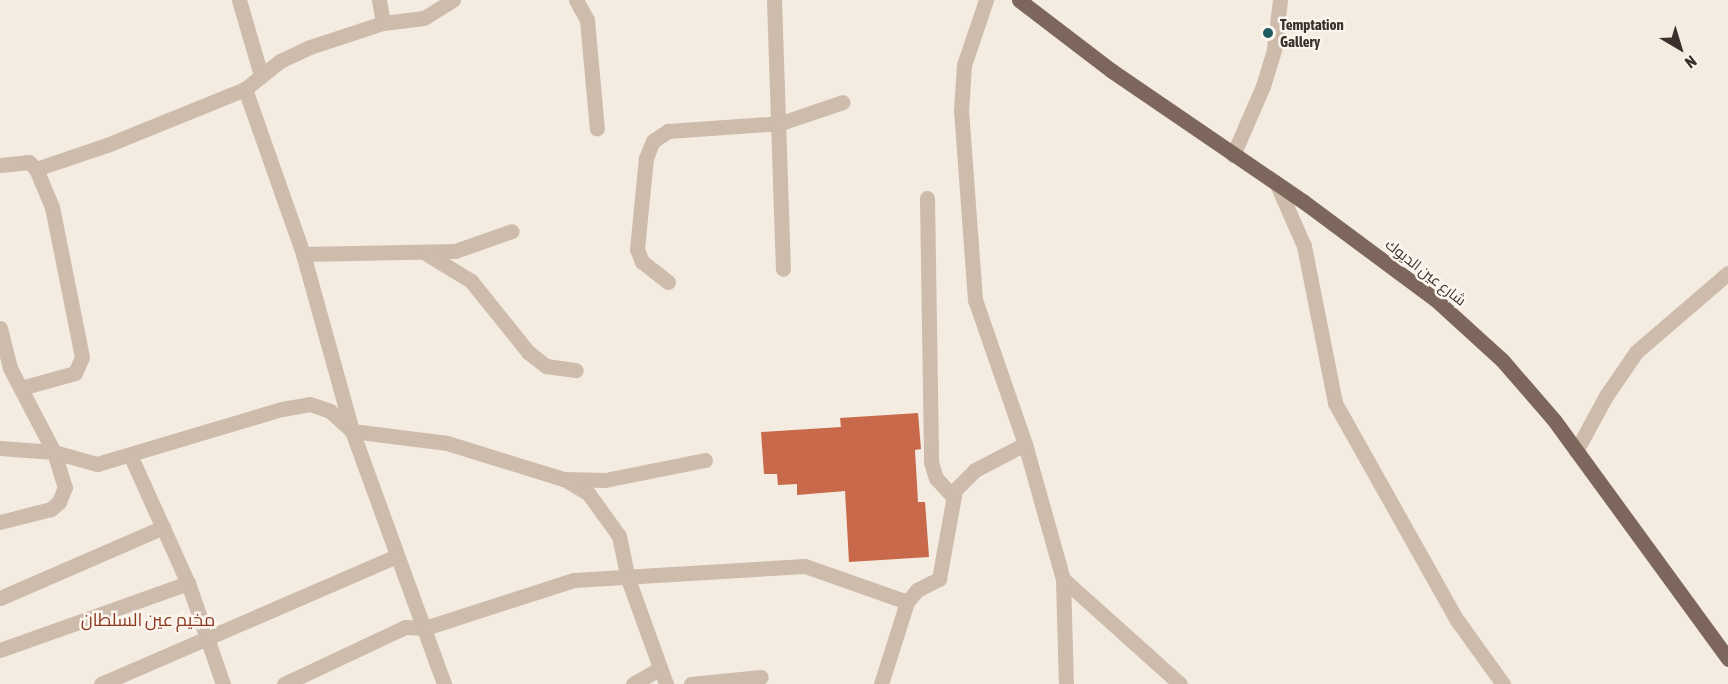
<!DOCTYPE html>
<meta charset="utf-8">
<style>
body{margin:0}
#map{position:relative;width:1728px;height:684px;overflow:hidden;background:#f4ebe1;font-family:"Asap Condensed",Cairo,sans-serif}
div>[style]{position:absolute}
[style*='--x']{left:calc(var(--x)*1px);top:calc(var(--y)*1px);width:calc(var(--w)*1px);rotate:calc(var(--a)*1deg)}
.building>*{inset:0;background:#c8694b}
.minor>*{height:15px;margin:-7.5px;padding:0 7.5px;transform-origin:7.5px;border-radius:7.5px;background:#cdbbac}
.major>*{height:15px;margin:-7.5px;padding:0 7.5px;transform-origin:7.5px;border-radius:7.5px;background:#7d675c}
.dots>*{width:16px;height:16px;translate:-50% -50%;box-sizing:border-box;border:3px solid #fbf5ee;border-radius:50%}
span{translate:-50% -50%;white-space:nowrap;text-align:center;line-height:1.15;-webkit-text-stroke:5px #fbf5ee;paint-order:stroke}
.poi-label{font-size:15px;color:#3b302b;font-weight:700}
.left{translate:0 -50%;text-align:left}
.street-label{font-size:15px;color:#3b302b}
.quarter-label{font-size:18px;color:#8c3b22}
.north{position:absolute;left:1650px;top:18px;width:60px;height:60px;-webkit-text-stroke:4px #fbf5ee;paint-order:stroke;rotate:142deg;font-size:16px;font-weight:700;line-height:24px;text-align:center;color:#3b302b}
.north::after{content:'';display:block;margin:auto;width:21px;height:27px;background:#3b302b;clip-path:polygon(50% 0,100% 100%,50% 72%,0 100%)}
</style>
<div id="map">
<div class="building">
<div style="clip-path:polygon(918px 413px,921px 449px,915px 450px,918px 502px,925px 502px,929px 557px,849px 562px,845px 491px,797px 495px,797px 484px,778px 485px,777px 474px,764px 474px,761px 432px,841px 427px,840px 418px)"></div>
</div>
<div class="minor">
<div style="--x:239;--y:0;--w:78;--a:73.7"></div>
<div style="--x:379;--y:0;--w:23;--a:80"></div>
<div style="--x:576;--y:0;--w:23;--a:61"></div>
<div style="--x:587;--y:20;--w:109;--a:84.8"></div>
<div style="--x:774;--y:0;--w:269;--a:88.1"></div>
<div style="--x:245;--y:89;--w:175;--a:70.6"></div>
<div style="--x:303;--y:254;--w:184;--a:74.5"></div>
<div style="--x:352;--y:431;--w:96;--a:7.2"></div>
<div style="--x:447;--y:443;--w:121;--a:17.2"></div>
<div style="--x:563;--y:479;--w:42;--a:1.4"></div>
<div style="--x:605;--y:480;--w:102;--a:-11.3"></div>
<div style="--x:1233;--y:155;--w:75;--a:-66.5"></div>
<div style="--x:1263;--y:86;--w:39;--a:-73"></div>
<div style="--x:1274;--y:49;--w:49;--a:-83"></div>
<div style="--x:0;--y:165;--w:29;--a:-6"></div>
<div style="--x:29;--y:162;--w:10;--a:45"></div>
<div style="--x:36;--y:169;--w:75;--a:-18.7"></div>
<div style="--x:107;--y:145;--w:149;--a:-22.1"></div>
<div style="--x:245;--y:89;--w:45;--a:-38.7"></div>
<div style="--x:280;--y:61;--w:33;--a:-25"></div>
<div style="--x:310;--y:47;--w:77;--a:-18.2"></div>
<div style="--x:383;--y:23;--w:41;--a:-7"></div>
<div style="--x:424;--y:18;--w:34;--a:-32"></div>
<div style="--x:1278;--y:187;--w:64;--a:66.2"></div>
<div style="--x:1304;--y:246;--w:160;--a:78.8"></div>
<div style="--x:1335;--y:403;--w:249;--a:60.7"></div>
<div style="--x:1457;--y:620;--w:79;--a:54.3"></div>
<div style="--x:927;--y:198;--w:264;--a:89.1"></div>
<div style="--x:931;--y:462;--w:17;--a:73"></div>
<div style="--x:936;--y:478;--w:25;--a:48"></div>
<div style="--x:303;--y:254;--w:152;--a:-1.1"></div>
<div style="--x:455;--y:251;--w:60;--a:-19.3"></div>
<div style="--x:427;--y:254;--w:52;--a:31.5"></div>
<div style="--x:471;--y:281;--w:91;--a:51.2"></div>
<div style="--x:528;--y:352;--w:23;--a:38"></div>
<div style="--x:546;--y:366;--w:30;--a:8"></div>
<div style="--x:668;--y:282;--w:33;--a:-142"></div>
<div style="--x:642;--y:262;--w:14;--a:-111"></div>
<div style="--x:637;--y:249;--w:91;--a:-84.4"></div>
<div style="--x:646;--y:158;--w:18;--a:-68"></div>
<div style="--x:653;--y:141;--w:18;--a:-34"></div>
<div style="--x:668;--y:131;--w:113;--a:-4"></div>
<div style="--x:781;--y:123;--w:65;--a:-18.7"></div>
<div style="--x:0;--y:328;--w:41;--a:76"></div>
<div style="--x:10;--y:368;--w:95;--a:62.4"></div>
<div style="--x:54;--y:452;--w:37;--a:73"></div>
<div style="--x:65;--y:487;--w:16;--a:112"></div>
<div style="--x:59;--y:502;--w:11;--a:139"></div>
<div style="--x:51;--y:509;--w:53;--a:165.7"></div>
<div style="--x:21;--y:388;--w:56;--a:-15.5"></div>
<div style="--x:75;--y:373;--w:17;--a:-66"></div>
<div style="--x:82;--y:357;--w:153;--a:-101.3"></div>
<div style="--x:52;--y:207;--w:41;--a:-112.8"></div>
<div style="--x:1025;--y:444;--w:140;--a:74.3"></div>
<div style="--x:1063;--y:579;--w:157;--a:41.9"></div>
<div style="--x:0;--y:448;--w:54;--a:4.2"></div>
<div style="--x:54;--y:452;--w:45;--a:15.6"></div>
<div style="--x:97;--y:464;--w:193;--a:-16.6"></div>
<div style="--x:282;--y:409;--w:28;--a:-10"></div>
<div style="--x:310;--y:404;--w:21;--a:19"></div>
<div style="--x:330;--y:411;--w:30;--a:42"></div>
<div style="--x:352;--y:431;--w:269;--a:70"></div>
<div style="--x:1576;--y:451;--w:63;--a:-61.4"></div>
<div style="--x:1606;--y:396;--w:53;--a:-55.7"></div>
<div style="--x:1636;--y:352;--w:121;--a:-40.7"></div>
<div style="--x:131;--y:457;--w:138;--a:65.7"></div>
<div style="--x:188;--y:583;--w:107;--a:70.9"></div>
<div style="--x:566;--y:480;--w:26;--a:31"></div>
<div style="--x:588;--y:493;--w:53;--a:54.2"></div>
<div style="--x:619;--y:536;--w:44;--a:78.2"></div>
<div style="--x:628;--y:579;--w:112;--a:70.1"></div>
<div style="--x:1063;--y:579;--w:105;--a:88.4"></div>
<div style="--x:0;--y:598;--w:178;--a:-23.5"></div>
<div style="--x:0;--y:650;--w:200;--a:-19.6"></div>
<div style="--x:101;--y:684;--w:320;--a:-23.4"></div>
<div style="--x:284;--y:684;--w:134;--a:-25.2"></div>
<div style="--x:405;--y:627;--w:20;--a:3"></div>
<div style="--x:425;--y:628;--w:157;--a:-17.9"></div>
<div style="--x:574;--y:580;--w:231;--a:-3.5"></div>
<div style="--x:805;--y:566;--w:108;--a:19.4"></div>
<div style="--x:633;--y:684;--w:30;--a:-30"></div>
<div style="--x:691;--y:684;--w:70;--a:-5.7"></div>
<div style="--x:881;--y:684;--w:86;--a:-72.4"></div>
<div style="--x:907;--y:602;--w:16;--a:-50"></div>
<div style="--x:917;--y:590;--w:25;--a:-27"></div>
<div style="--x:939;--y:579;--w:90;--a:-79.8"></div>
<div style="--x:955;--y:490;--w:28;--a:-45"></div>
<div style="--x:975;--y:470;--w:56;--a:-27.5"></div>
<div style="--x:1025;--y:444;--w:152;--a:-109.1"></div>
<div style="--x:975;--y:300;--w:190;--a:-94.2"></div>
<div style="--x:961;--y:111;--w:46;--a:-86.3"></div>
<div style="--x:964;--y:65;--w:69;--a:-71.3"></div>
</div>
<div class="major">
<div style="--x:1019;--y:0;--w:117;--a:37.4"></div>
<div style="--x:1112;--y:71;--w:232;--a:34.3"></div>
<div style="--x:1304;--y:202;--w:164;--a:36.6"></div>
<div style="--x:1436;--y:300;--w:89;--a:42.3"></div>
<div style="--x:1502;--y:360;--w:79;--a:49.1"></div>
<div style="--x:1554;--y:420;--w:296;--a:53.9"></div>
</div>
<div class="dots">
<div style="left:1268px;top:33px;background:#1f5a5e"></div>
</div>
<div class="poi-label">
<span class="left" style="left:1280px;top:33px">Temptation<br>Gallery</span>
</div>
<div class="street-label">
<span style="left:1426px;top:272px;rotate:38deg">شارع عين الديوك</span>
</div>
<div class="quarter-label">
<span style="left:148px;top:620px">مخيم عين السلطان</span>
</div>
<div class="north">N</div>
</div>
